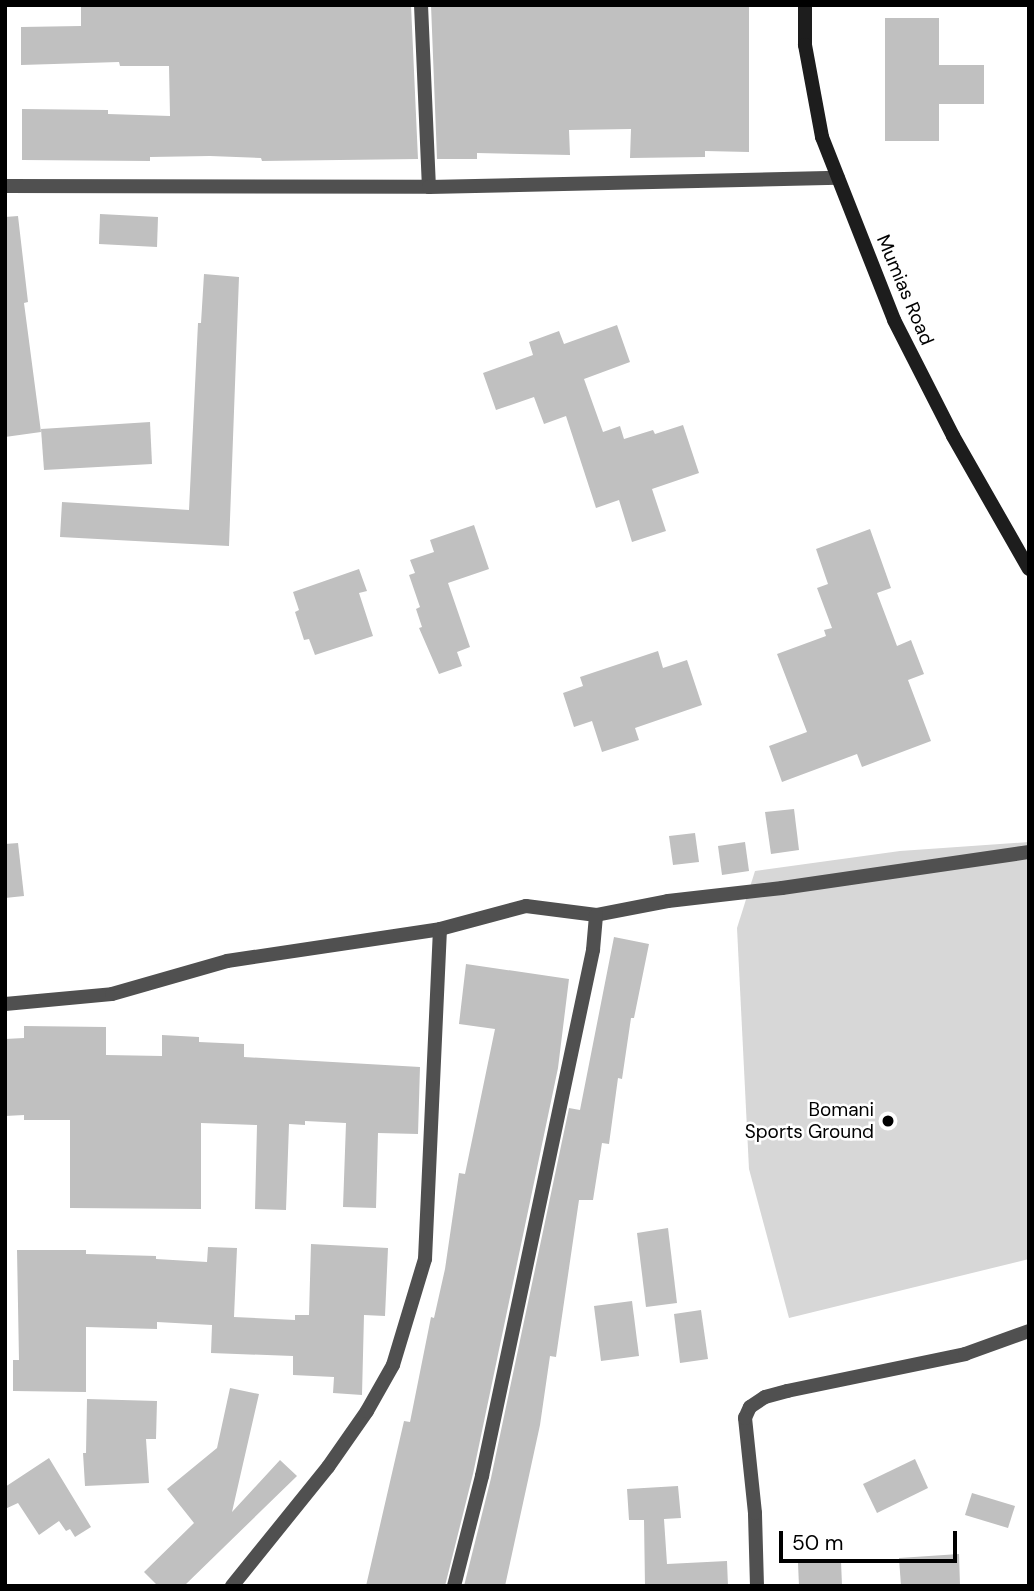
<!DOCTYPE html>
<style>
body{margin:0}
#map{position:relative;width:1034px;height:1591px;overflow:hidden;background:#fff;font-family:"DM Sans",sans-serif}
div>[style]{position:absolute}
[style*='--x']{left:calc(var(--x)*1px);top:calc(var(--y)*1px);width:calc(var(--w)*1px);rotate:calc(var(--a)*1deg)}
.green>*{inset:0;background:#d7d7d7}
.building>*{inset:0;background:#c0c0c0}
.street>*{height:14px;margin:-7px;padding:0 7px;transform-origin:7px;border-radius:7px;background:#505050}
.secondary>*{height:14px;margin:-7px;padding:0 7px;transform-origin:7px;border-radius:7px;background:#1d1d1d}
.dots>*{width:19px;height:19px;translate:-50% -50%;box-sizing:border-box;border:4px solid #fff;border-radius:50%}
span{translate:-50% -50%;white-space:nowrap;text-align:center;line-height:1.15;-webkit-text-stroke:5px #fff;paint-order:stroke}
.street-label{font-size:19px;color:#000}
.poi-label{font-size:19px;color:#000}
.right{translate:-100% -50%;text-align:right}
.frame{position:absolute;inset:0;border:7px solid #000;pointer-events:none}
.scale{position:absolute;left:779px;top:1531px;width:178px;height:32px;box-sizing:border-box;border:4px solid #000;border-top:0;padding-left:9px;font-size:21px;line-height:24px;white-space:nowrap;color:#000;-webkit-text-stroke:5px #fff;paint-order:stroke}
</style>
<div id="map">
<div class="green">
<div style="clip-path:polygon(1029px 842px,1029px 1259px,789px 1318px,749px 1169px,737px 928px,755px 871px,900px 851px)"></div>
</div>
<div class="building">
<div style="clip-path:polygon(81px 5px,411px 5px,418px 159px,262px 161px,261px 158px,210px 156px,150px 157px,150px 161px,22px 160px,22px 109px,108px 110px,108px 114px,170px 116px,169px 66px,120px 66px,119px 62px,21px 65px,21px 27px,81px 26px)"></div>
<div style="clip-path:polygon(431px 5px,749px 6px,749px 152px,705px 151px,705px 157px,630px 158px,631px 129px,569px 130px,570px 155px,477px 153px,477px 159px,437px 159px)"></div>
<div style="clip-path:polygon(885px 18px,939px 18px,939px 65px,984px 65px,984px 104px,939px 104px,939px 141px,885px 141px)"></div>
<div style="clip-path:polygon(100px 214px,158px 217px,157px 247px,99px 244px)"></div>
<div style="clip-path:polygon(18px 216px,28px 302px,24px 303px,41px 432px,5px 437px,5px 217px)"></div>
<div style="clip-path:polygon(204px 274px,239px 277px,229px 546px,60px 537px,62px 502px,189px 510px,198px 323px,201px 323px)"></div>
<div style="clip-path:polygon(617px 325px,630px 362px,584px 379px,603px 432px,620px 426px,624px 439px,653px 430px,655px 434px,683px 425px,699px 473px,652px 489px,666px 531px,632px 542px,619px 500px,596px 508px,566px 416px,544px 424px,534px 397px,496px 410px,483px 373px,533px 355px,529px 342px,559px 331px,564px 344px)"></div>
<div style="clip-path:polygon(150px 422px,152px 464px,44px 470px,41px 429px)"></div>
<div style="clip-path:polygon(474px 525px,489px 569px,448px 583px,470px 647px,457px 652px,462px 666px,439px 674px,419px 628px,422px 627px,416px 609px,420px 607px,409px 575px,415px 573px,410px 560px,434px 552px,430px 540px)"></div>
<div style="clip-path:polygon(870px 529px,891px 588px,877px 593px,897px 646px,911px 640px,924px 674px,908px 680px,931px 741px,862px 767px,857px 754px,782px 782px,769px 746px,807px 732px,777px 654px,826px 636px,824px 630px,832px 628px,817px 588px,828px 584px,816px 549px)"></div>
<div style="clip-path:polygon(359px 569px,367px 591px,359px 593px,373px 636px,315px 655px,309px 639px,304px 640px,295px 612px,299px 610px,293px 592px)"></div>
<div style="clip-path:polygon(658px 651px,663px 668px,687px 660px,702px 705px,635px 728px,639px 740px,602px 752px,592px 721px,574px 727px,563px 693px,583px 686px,580px 677px)"></div>
<div style="clip-path:polygon(794px 809px,799px 850px,771px 854px,765px 812px)"></div>
<div style="clip-path:polygon(695px 833px,699px 862px,673px 865px,669px 836px)"></div>
<div style="clip-path:polygon(745px 842px,749px 871px,722px 875px,718px 846px)"></div>
<div style="clip-path:polygon(18px 843px,24px 896px,5px 898px,5px 844px)"></div>
<div style="clip-path:polygon(614px 937px,649px 944px,634px 1018px,631px 1018px,622px 1079px,618px 1078px,609px 1144px,602px 1143px,593px 1200px,579px 1200px,556px 1357px,550px 1356px,540px 1425px,505px 1586px,464px 1586px,491px 1478px,569px 1108px,580px 1110px)"></div>
<div style="clip-path:polygon(466px 964px,569px 979px,558px 1068px,473px 1474px,445px 1586px,366px 1586px,404px 1421px,410px 1422px,431px 1317px,434px 1318px,445px 1269px,459px 1173px,465px 1174px,495px 1029px,459px 1024px)"></div>
<div style="clip-path:polygon(24px 1026px,106px 1027px,106px 1055px,162px 1056px,162px 1035px,199px 1037px,199px 1042px,244px 1044px,244px 1057px,420px 1067px,418px 1134px,378px 1133px,376px 1208px,343px 1207px,346px 1123px,305px 1121px,305px 1125px,289px 1124px,286px 1210px,255px 1209px,257px 1125px,201px 1123px,201px 1209px,70px 1208px,70px 1120px,24px 1120px,24px 1115px,5px 1116px,5px 1039px,24px 1038px)"></div>
<div style="clip-path:polygon(668px 1228px,677px 1303px,646px 1307px,637px 1233px)"></div>
<div style="clip-path:polygon(311px 1244px,388px 1248px,385px 1316px,364px 1315px,362px 1395px,333px 1393px,334px 1377px,293px 1375px,293px 1356px,211px 1353px,212px 1325px,157px 1322px,157px 1329px,86px 1327px,86px 1392px,13px 1391px,13px 1360px,19px 1360px,17px 1250px,86px 1250px,86px 1254px,156px 1256px,156px 1259px,207px 1262px,208px 1247px,237px 1248px,234px 1317px,295px 1320px,295px 1315px,309px 1315px)"></div>
<div style="clip-path:polygon(632px 1301px,639px 1356px,601px 1361px,594px 1306px)"></div>
<div style="clip-path:polygon(701px 1310px,708px 1359px,680px 1363px,674px 1314px)"></div>
<div style="clip-path:polygon(230px 1388px,259px 1394px,232px 1512px,280px 1460px,297px 1476px,184px 1586px,158px 1586px,144px 1572px,194px 1523px,167px 1489px,217px 1448px)"></div>
<div style="clip-path:polygon(87px 1399px,157px 1401px,156px 1439px,146px 1439px,149px 1483px,85px 1486px,83px 1453px,86px 1453px)"></div>
<div style="clip-path:polygon(49px 1458px,91px 1527px,75px 1537px,70px 1529px,66px 1531px,59px 1521px,39px 1535px,18px 1503px,5px 1509px,5px 1487px)"></div>
<div style="clip-path:polygon(915px 1459px,928px 1488px,877px 1513px,863px 1484px)"></div>
<div style="clip-path:polygon(678px 1486px,681px 1518px,664px 1519px,667px 1564px,727px 1561px,728px 1586px,645px 1586px,644px 1520px,629px 1520px,627px 1489px)"></div>
<div style="clip-path:polygon(972px 1493px,1015px 1506px,1008px 1528px,965px 1515px)"></div>
<div style="clip-path:polygon(959px 1554px,960px 1586px,901px 1586px,899px 1558px)"></div>
<div style="clip-path:polygon(841px 1561px,842px 1586px,799px 1586px,798px 1563px)"></div>
</div>
<div class="street">
<div style="--x:421;--y:5;--w:182;--a:87.5"></div>
<div style="--x:5;--y:186;--w:424;--a:0.1"></div>
<div style="--x:429;--y:187;--w:409;--a:-1.3"></div>
<div style="--x:5;--y:1004;--w:107;--a:-5.3"></div>
<div style="--x:112;--y:994;--w:120;--a:-16"></div>
<div style="--x:227;--y:961;--w:215;--a:-8.5"></div>
<div style="--x:440;--y:929;--w:89;--a:-15"></div>
<div style="--x:526;--y:906;--w:71;--a:7.3"></div>
<div style="--x:596;--y:915;--w:73;--a:-11"></div>
<div style="--x:668;--y:901;--w:115;--a:-6.5"></div>
<div style="--x:782;--y:888;--w:250;--a:-8.3"></div>
<div style="--x:232;--y:1586;--w:153;--a:-51.1"></div>
<div style="--x:328;--y:1467;--w:68;--a:-55.1"></div>
<div style="--x:367;--y:1411;--w:53;--a:-60.5"></div>
<div style="--x:393;--y:1365;--w:111;--a:-73.2"></div>
<div style="--x:425;--y:1259;--w:330;--a:-87.4"></div>
<div style="--x:454;--y:1586;--w:114;--a:-75.7"></div>
<div style="--x:482;--y:1476;--w:538;--a:-78.08"></div>
<div style="--x:593;--y:950;--w:35;--a:-85"></div>
<div style="--x:757;--y:1586;--w:73;--a:-91.6"></div>
<div style="--x:755;--y:1513;--w:96;--a:-96"></div>
<div style="--x:745;--y:1418;--w:12;--a:-66"></div>
<div style="--x:750;--y:1407;--w:18;--a:-34"></div>
<div style="--x:765;--y:1397;--w:23;--a:-15"></div>
<div style="--x:787;--y:1391;--w:182;--a:-11.7"></div>
<div style="--x:965;--y:1354;--w:68;--a:-19.8"></div>
</div>
<div class="secondary">
<div style="--x:805;--y:5;--w:40;--a:90"></div>
<div style="--x:805;--y:45;--w:94;--a:79.5"></div>
<div style="--x:822;--y:137;--w:197;--a:68.5"></div>
<div style="--x:894;--y:320;--w:130;--a:63"></div>
<div style="--x:953;--y:436;--w:153;--a:60.3"></div>
</div>
<div class="dots">
<div style="left:888px;top:1121px;background:#000"></div>
</div>
<div class="street-label">
<span style="left:905px;top:290px;rotate:67deg">Mumias Road</span>
</div>
<div class="poi-label">
<span class="right" style="left:874px;top:1121px">Bomani<br>Sports Ground</span>
</div>
<div class="frame"></div>
<div class="scale">50 m</div>
</div>
